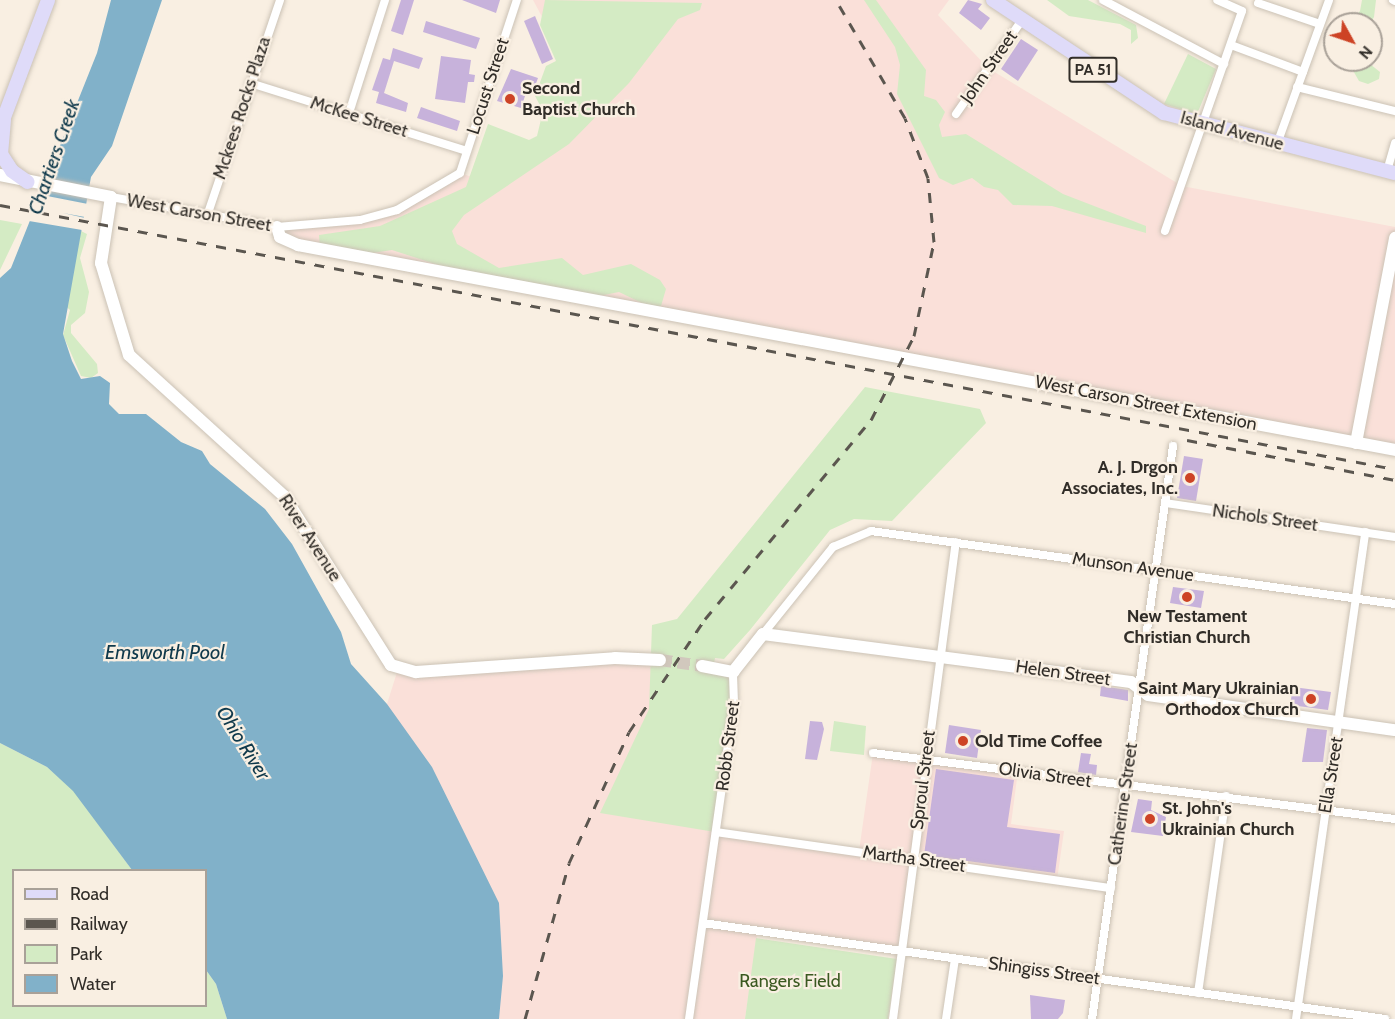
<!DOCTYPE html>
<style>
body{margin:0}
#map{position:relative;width:1395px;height:1019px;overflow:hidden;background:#f9efe2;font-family:Cabin,sans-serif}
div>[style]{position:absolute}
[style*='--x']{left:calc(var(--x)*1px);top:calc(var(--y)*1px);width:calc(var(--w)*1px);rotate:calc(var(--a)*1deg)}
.industrial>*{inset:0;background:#fae0d9}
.green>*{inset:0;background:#d4ebc4}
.water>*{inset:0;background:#81b1c9}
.pier>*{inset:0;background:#f9efe2}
.building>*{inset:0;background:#c7b2db}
.secondary-tunnel>*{height:12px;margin-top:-6px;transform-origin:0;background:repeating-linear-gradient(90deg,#d1c8bd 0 12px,transparent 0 18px)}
.roads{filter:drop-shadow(0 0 2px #cbc2b5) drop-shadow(0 0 2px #cbc2b5)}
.street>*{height:8px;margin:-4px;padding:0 4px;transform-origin:4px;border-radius:4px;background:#fff}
.secondary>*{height:12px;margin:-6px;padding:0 6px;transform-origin:6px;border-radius:6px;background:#fff}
.primary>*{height:14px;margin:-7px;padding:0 7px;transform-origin:7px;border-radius:7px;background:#dfdbf9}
.rail>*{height:3px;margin-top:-1.5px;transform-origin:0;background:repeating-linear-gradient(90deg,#5b564f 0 10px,transparent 0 20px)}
.dots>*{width:16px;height:16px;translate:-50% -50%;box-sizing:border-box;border:3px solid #f9efe2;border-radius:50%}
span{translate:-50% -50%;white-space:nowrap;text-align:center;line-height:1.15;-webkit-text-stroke:4.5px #f9efe2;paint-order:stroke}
.shield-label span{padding:2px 4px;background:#f9efe2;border:2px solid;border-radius:4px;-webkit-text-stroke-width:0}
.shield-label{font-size:16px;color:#312d28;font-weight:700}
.street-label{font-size:18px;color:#312d28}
.poi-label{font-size:18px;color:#312d28;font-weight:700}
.left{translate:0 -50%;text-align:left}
.right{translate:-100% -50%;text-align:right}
.park-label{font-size:18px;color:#3a5920}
.water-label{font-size:20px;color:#0f394b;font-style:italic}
.legend{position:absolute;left:12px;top:869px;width:195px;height:138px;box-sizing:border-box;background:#f9efe2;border:2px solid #a9a198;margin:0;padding:8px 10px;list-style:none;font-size:18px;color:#312d28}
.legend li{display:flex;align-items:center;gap:12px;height:30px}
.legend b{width:30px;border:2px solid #a9a198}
.north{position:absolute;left:1323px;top:12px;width:60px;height:60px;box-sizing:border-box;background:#f9efe2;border:2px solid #a9a198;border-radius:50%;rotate:130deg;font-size:16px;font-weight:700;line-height:24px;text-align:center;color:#312d28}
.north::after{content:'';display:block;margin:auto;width:21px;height:27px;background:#cd4325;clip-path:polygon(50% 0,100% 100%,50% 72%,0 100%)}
</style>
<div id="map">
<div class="industrial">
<div style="clip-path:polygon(533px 0,949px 0,938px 15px,988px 68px,1182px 186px,1395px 227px,1395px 450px,298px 245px,277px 227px,384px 215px,460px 173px,469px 176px,591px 108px)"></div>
<div style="clip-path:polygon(660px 660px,716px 832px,859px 851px,873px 753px,1018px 771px,1011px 824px,1064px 831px,1057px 880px,913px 859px,902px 951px,758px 931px,745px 1019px,499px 1019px,387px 704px,398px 669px)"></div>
</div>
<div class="green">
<div style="clip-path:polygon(545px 0,702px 3px,700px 10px,678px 19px,629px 83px,569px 144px,464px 215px,452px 231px,457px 244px,499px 268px,562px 258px,583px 275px,631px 264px,660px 280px,666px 289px,661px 306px,650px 307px,619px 292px,589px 298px,475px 277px,392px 250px,359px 255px,320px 248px,319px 235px,380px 226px,466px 187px,488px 124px,529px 140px,537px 136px,543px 111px,535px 96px,546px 66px,556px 61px,540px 25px)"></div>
<div style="clip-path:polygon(864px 0,876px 0,926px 70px,924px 96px,936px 100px,945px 112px,939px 125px,942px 137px,966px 134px,1063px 194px,1146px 226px,1146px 233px,1052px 206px,1013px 205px,998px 190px,984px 187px,972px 178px,953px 185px,939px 178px,897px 94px,900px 65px,895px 47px)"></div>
<div style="clip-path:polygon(1047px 0,1088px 0,1136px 25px,1138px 38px,1131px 44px,1131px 30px,1120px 24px,1069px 16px)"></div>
<div style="clip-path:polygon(1362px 0,1376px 0,1374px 17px,1370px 24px,1349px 24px,1360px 11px)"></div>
<div style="clip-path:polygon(1188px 54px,1216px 69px,1197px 114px,1164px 104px)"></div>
<div style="clip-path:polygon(1347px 60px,1365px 60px,1380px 72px,1379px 79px,1368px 84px,1359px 81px)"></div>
<div style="clip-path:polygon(0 220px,22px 224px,0 270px)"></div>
<div style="clip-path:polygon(81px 231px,87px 234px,80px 258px,89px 292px,85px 313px,71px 325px,71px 333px,97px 364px,98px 373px,91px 378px,81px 376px,63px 335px,70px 310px,62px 303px)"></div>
<div style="clip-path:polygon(865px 387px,980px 409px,986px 423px,892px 521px,854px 519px,830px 530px,750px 630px,724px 659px,715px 658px,712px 674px,733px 678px,715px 832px,600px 813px,649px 709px,652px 625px,677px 619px)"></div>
<div style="clip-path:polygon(834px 721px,866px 726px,864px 755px,830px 751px)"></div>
<div style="clip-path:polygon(0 743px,47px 767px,74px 791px,132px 870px,14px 870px,14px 1006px,206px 1006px,206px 970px,216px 984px,227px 1019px,0 1019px)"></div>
<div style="clip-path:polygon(756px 938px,897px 959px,888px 1019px,745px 1019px)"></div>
</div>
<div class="water">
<div style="clip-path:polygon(111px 0,162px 0,112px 146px,91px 177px,63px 334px,72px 361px,81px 379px,100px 376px,110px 383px,109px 404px,119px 414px,146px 414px,181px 442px,202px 451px,210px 464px,265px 509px,292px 544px,341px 632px,351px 664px,387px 704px,432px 767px,499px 903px,503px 976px,499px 1019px,227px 1019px,216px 984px,206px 970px,206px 870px,132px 870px,73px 791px,47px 767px,0 743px,0 278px,11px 268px,97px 53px)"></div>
</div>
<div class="pier">
<div style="clip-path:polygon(37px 194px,88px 204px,85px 217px,63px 213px,85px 218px,82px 230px,29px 221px)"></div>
</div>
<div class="building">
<div style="clip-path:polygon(401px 0,414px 0,403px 35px,391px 31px)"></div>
<div style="clip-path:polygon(462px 0,500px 0,496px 13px)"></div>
<div style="clip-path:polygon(968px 0,982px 4px,978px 9px,990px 18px,981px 30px,959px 13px)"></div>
<div style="clip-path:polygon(535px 16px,553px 59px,542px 64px,524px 21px)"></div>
<div style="clip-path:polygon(426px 21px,480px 38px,476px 49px,423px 32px)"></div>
<div style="clip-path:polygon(1021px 39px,1038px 50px,1018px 81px,1001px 69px)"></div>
<div style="clip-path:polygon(393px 48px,423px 58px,419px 69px,394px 61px,384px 93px,408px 103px,406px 112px,376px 103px,379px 92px,372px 90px,383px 58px,390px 60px)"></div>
<div style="clip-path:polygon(441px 56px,471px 60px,469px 74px,475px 75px,474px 82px,468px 82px,465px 103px,435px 99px)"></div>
<div style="clip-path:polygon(511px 69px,538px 78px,534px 89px,528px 87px,521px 108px,497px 101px)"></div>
<div style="clip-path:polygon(421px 107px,460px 121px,457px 131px,417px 118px)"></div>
<div style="clip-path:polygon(1184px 456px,1203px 459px,1196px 501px,1177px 498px)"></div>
<div style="clip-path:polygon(1173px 587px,1204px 591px,1201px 608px,1170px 603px)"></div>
<div style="clip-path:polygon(1101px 686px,1128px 690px,1128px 701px,1100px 696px)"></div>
<div style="clip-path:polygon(1293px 687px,1331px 692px,1328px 710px,1290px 705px)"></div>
<div style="clip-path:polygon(810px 721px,822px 722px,824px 729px,817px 760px,805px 759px)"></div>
<div style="clip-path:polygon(949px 725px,981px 730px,977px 758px,945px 753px)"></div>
<div style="clip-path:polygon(1307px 728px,1327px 730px,1323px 762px,1302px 762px)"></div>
<div style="clip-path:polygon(1081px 753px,1091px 754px,1089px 764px,1097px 765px,1096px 775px,1078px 772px)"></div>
<div style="clip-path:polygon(936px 769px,1014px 780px,1007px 827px,1060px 834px,1055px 873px,924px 855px)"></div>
<div style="clip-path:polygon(1138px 799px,1152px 801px,1151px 810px,1166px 817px,1163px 836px,1131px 832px)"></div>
<div style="clip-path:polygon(1030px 995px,1065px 1000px,1063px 1013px,1058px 1019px,1031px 1019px)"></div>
</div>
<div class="secondary-tunnel">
<div style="--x:660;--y:660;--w:42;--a:8.1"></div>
</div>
<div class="roads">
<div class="street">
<div style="--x:1103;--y:0;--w:137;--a:27.9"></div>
<div style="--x:1393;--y:0;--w:2;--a:27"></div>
<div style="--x:1258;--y:3;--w:65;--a:18.7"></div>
<div style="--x:1231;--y:45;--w:77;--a:20.6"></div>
<div style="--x:250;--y:83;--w:227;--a:17.4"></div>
<div style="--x:1297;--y:87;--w:101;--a:13.8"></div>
<div style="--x:349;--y:113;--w:119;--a:-72.3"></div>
<div style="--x:956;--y:114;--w:115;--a:-54.9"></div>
<div style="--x:1277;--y:144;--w:153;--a:-70.1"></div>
<div style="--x:1387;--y:171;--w:29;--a:-74"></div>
<div style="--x:111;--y:197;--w:169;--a:10.2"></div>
<div style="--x:277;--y:227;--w:83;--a:-4.8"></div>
<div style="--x:360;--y:220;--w:38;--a:-15"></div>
<div style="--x:397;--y:210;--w:73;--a:-30.4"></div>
<div style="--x:460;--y:173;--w:182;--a:-71.8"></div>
<div style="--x:207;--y:216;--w:228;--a:-71.3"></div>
<div style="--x:1165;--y:231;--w:233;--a:-70.7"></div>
<div style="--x:1242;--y:11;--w:27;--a:-156"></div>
<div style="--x:1165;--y:503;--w:232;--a:8.4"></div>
<div style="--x:763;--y:634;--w:112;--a:-51.2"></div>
<div style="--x:833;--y:547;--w:41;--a:-22.8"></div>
<div style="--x:871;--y:531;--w:529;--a:7.93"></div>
<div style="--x:873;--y:753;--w:526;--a:7.21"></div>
<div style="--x:716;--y:832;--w:399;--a:8.1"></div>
<div style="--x:703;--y:923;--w:689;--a:8.01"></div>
<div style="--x:1198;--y:993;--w:199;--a:-81.9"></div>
<div style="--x:689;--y:1019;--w:319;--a:-81.9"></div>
<div style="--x:734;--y:703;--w:31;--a:-92"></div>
<div style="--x:893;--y:1019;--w:481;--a:-82.5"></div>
<div style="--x:946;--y:1019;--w:61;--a:-81.5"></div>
<div style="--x:1092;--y:1019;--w:579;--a:-81.95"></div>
<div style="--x:1296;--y:1019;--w:492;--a:-81.9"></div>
</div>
<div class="secondary">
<div style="--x:0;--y:175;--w:113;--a:11.2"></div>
<div style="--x:111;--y:197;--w:67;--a:98.6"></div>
<div style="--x:101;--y:263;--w:96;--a:73.1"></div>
<div style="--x:129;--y:355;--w:210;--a:42.3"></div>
<div style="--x:284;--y:496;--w:200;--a:57.7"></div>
<div style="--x:391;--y:665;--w:26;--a:16"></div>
<div style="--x:416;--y:672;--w:199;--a:-4"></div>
<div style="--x:615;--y:658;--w:45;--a:2.5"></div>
<div style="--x:277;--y:227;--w:10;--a:73"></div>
<div style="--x:280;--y:237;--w:20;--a:24"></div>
<div style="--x:298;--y:245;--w:1116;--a:10.58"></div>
<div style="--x:1356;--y:443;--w:209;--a:-79.2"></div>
<div style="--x:702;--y:666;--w:32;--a:11"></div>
<div style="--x:733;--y:672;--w:48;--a:-51.7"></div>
<div style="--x:763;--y:634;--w:326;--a:7.4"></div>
<div style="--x:1086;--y:676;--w:45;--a:7.6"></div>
<div style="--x:1131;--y:682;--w:21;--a:37"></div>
<div style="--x:1148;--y:695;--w:249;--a:8.1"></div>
</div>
<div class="primary">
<div style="--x:993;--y:0;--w:205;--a:33.5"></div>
<div style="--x:1164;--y:113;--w:239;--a:14.6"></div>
<div style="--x:4;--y:120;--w:34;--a:95"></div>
<div style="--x:1;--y:154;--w:20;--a:57"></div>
<div style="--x:12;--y:171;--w:19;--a:35"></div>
<div style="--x:0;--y:128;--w:137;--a:-69.4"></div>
</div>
</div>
<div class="rail">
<div style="--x:0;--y:205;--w:1420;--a:10.72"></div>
<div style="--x:1187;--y:440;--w:212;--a:10.9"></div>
<div style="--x:525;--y:1019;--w:162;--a:-74.2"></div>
<div style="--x:569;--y:863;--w:144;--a:-65.4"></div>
<div style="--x:629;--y:732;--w:136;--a:-56.1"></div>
<div style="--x:705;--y:619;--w:259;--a:-50.2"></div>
<div style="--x:871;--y:420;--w:94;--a:-62.9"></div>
<div style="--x:914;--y:336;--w:96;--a:-78"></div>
<div style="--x:934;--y:242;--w:64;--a:-95.4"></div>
<div style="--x:928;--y:178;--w:64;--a:-111"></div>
<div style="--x:905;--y:118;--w:137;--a:-120.3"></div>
</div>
<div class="dots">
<div style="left:510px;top:99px;background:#cd4325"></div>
<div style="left:1190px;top:478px;background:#cd4325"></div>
<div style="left:1187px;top:597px;background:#cd4325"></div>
<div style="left:1311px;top:699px;background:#cd4325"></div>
<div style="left:963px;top:741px;background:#cd4325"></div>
<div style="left:1150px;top:819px;background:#cd4325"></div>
</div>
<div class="shield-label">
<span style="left:1093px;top:70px">PA 51</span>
</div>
<div class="street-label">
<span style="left:989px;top:67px;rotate:-55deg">John Street</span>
<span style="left:488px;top:86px;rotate:-72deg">Locust Street</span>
<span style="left:242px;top:108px;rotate:-72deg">Mckees Rocks Plaza</span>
<span style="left:359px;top:117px;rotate:17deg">McKee Street</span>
<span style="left:1232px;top:131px;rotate:15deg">Island Avenue</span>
<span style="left:199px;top:213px;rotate:10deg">West Carson Street</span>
<span style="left:1146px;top:403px;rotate:11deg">West Carson Street Extension</span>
<span style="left:1265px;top:518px;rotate:8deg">Nichols Street</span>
<span style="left:310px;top:538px;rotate:57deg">River Avenue</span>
<span style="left:1133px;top:567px;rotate:8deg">Munson Avenue</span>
<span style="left:1063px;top:673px;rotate:8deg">Helen Street</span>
<span style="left:728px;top:746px;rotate:-83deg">Robb Street</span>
<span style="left:1045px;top:775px;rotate:8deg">Olivia Street</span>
<span style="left:1331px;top:775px;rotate:-81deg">Ella Street</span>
<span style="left:923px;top:780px;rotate:-83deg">Sproul Street</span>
<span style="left:1123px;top:804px;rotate:-82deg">Catherine Street</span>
<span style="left:914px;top:859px;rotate:8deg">Martha Street</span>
<span style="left:1044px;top:971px;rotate:8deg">Shingiss Street</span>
</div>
<div class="poi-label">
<span class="left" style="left:522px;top:99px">Second<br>Baptist Church</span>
<span class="right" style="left:1178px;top:478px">A. J. Drgon<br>Associates, Inc.</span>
<span style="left:1187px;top:627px">New Testament<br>Christian Church</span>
<span class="right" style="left:1299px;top:699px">Saint Mary Ukrainian<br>Orthodox Church</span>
<span class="left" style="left:975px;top:741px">Old Time Coffee</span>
<span class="left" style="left:1162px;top:819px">St. John's<br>Ukrainian Church</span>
</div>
<div class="park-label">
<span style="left:790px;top:981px">Rangers Field</span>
</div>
<div class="water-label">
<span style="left:54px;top:157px;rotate:-71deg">Chartiers Creek</span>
<span style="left:165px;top:652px">Emsworth Pool</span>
<span style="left:243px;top:743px;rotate:58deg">Ohio River</span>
</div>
<ul class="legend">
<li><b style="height:8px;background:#dfdbf9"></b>Road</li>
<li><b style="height:8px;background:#5b564f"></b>Railway</li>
<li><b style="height:16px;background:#d4ebc4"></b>Park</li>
<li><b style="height:16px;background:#81b1c9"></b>Water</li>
</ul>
<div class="north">N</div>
</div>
